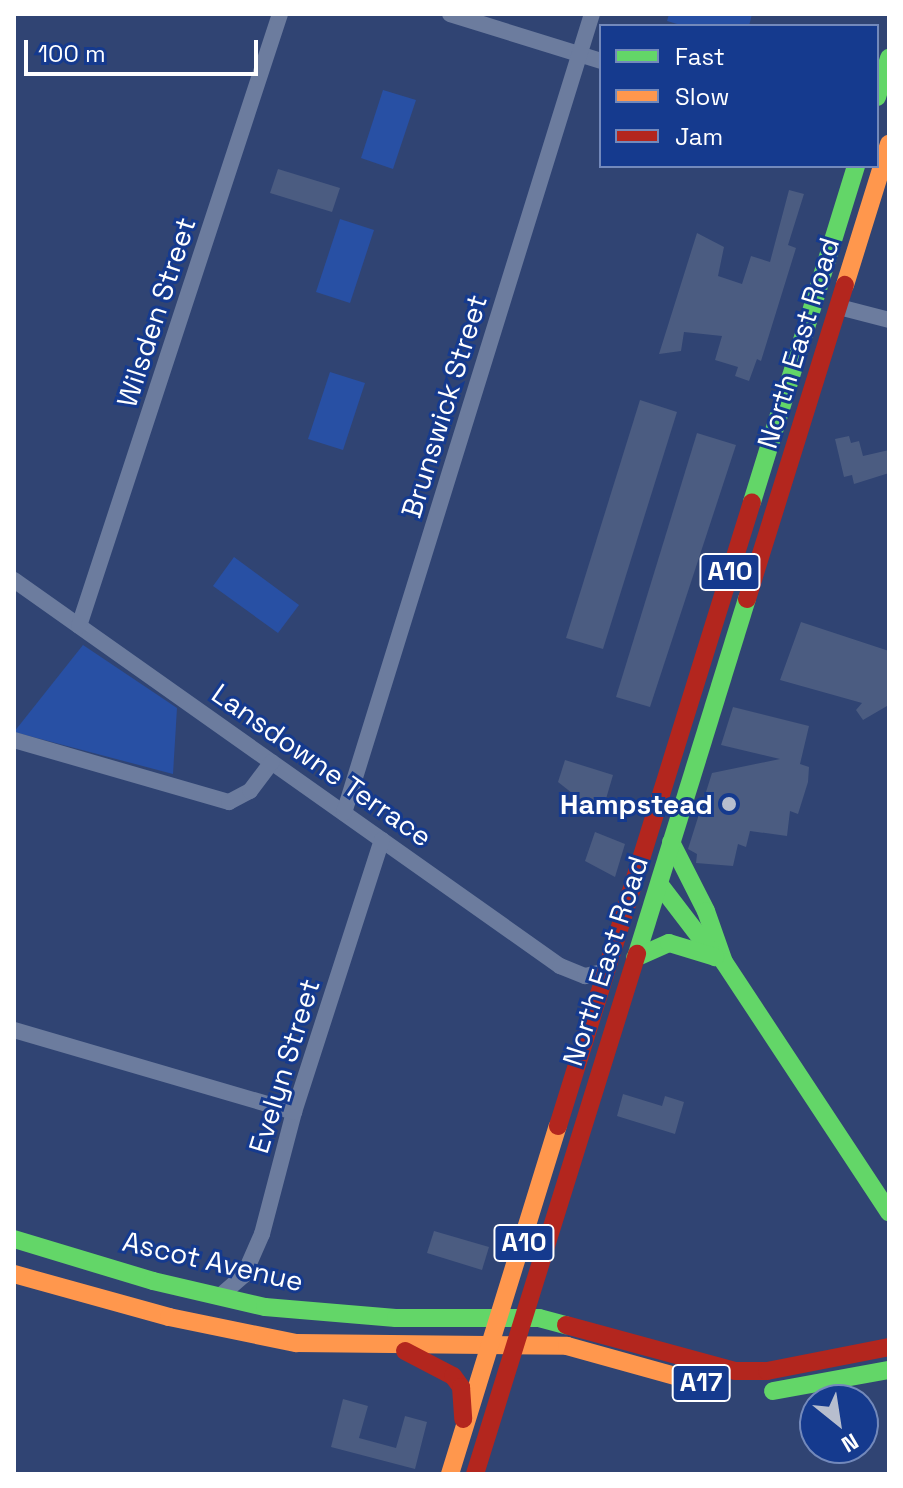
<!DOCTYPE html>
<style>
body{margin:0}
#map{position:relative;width:903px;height:1488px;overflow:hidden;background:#304473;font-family:"Space Grotesk",sans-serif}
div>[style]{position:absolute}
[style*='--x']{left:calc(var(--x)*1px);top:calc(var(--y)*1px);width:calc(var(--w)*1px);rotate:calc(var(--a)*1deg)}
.green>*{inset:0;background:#2850a4}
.building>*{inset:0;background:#4b5c81}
.street>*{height:16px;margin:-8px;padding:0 8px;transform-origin:8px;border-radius:8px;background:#6c7c9e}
.fast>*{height:18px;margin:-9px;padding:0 9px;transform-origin:9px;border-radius:9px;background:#63d668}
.slow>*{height:18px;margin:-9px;padding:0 9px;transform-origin:9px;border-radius:9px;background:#ff974d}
.jam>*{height:18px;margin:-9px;padding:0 9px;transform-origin:9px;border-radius:9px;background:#b3261e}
.dots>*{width:22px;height:22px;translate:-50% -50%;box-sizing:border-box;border:4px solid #153a8e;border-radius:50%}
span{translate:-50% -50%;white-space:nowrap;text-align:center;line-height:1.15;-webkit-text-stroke:6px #153a8e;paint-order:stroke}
.shield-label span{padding:2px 6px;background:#153a8e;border:2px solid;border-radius:6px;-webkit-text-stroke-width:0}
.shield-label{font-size:26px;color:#fff;font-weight:700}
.street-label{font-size:28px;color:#fff}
.poi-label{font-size:28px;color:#fff;font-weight:700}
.right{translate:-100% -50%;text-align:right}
.frame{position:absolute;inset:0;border:16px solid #fff;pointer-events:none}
.legend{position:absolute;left:599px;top:24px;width:280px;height:144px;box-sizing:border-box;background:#153a8e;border:2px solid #7389bb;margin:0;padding:10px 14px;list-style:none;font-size:24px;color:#fff}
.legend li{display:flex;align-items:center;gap:16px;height:40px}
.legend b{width:40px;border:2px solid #7389bb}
.north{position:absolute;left:799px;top:1384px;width:80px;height:80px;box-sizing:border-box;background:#153a8e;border:2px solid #7389bb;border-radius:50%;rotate:150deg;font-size:22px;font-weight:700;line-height:32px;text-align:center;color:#fff}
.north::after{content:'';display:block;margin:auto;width:28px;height:36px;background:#b7bece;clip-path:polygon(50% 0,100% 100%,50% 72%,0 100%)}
.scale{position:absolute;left:24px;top:40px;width:234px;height:36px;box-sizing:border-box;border:4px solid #fff;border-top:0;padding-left:10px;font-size:24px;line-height:28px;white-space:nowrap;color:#fff;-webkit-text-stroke:6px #153a8e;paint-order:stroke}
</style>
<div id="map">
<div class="green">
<div style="clip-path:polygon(669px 14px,752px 14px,749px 26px,684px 26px,667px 21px)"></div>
<div style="clip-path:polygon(383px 90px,416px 100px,393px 169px,361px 158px)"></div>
<div style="clip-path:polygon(340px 219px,374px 230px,350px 303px,316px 292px)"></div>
<div style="clip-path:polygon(330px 372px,365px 383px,343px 450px,308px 439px)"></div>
<div style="clip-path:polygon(234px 557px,299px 605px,278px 633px,213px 586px)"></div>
<div style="clip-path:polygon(83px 645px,177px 708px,173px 774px,14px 732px)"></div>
</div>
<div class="building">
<div style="clip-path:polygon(278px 169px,340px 188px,332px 212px,270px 193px)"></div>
<div style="clip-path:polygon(789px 190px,804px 194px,788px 245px,796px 248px,761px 361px,757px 359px,749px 381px,735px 376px,738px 367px,715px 360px,722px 336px,684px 332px,681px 351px,659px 354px,697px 233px,724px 247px,718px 276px,742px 284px,751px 256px,770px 262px)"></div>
<div style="clip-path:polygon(640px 400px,677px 412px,603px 649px,566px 638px)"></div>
<div style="clip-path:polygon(697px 433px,736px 445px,650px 707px,616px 697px)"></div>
<div style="clip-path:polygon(849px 436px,851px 443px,859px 441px,863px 456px,889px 450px,889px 473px,854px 484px,852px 475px,844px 477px,835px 439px)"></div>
<div style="clip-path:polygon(801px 622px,889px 651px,887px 706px,863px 720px,856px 710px,862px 703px,780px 680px)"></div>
<div style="clip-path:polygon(733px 707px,809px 726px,800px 764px,809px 767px,808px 782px,798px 814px,790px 811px,787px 836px,750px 831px,746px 847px,738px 844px,733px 866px,696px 863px,697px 854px,688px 849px,712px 773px,780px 759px,721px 745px)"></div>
<div style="clip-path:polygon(565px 760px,613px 775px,601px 816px,558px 782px)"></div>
<div style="clip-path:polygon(595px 832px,625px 844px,615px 877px,585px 861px)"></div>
<div style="clip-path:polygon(623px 1094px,662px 1106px,665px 1096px,684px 1102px,675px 1134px,617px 1116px)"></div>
<div style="clip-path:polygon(434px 1231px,489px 1247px,482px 1270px,427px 1253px)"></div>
<div style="clip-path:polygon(343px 1399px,368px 1406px,359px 1438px,396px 1448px,405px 1416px,427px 1422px,415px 1469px,331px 1447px)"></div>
</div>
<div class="street">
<div style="--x:450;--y:14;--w:158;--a:17.3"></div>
<div style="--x:839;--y:307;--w:52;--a:14.6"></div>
<div style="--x:14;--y:580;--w:669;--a:35.26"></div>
<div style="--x:560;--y:966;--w:27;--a:22"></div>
<div style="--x:585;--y:976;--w:22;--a:-13"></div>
<div style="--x:79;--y:626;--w:644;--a:-71.82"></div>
<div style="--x:14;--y:740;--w:224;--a:16.1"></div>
<div style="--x:229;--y:802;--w:24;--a:-28"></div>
<div style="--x:250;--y:791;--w:36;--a:-53"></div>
<div style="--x:344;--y:813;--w:837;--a:-72.76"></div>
<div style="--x:14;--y:1030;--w:292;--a:16.3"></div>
<div style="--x:220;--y:1296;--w:32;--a:-41"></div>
<div style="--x:244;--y:1275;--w:45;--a:-66.3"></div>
<div style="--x:262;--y:1234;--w:126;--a:-75.3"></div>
<div style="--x:294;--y:1112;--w:286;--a:-72.1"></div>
</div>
<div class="fast">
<div style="--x:877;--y:97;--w:41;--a:-72.9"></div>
<div style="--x:752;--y:502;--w:352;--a:-72.8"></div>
<div style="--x:671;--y:842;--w:77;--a:63.1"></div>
<div style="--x:706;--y:911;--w:54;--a:70.6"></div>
<div style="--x:724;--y:962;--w:300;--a:56.6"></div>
<div style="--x:660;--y:885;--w:91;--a:52.6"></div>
<div style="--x:637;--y:954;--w:372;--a:-72.8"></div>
<div style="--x:635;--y:958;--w:37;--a:-24"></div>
<div style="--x:669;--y:943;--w:48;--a:16.9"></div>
<div style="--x:14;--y:1239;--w:145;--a:16.8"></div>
<div style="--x:153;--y:1281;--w:115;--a:13.1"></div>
<div style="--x:265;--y:1307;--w:131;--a:4.8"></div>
<div style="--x:396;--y:1318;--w:143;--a:0"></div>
<div style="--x:539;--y:1318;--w:28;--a:15"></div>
<div style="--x:773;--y:1391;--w:118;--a:-10.3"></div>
</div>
<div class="slow">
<div style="--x:845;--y:285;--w:148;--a:-72.7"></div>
<div style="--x:14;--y:1274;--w:161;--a:15.5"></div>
<div style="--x:169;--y:1317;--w:130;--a:11.6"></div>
<div style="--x:296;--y:1343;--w:271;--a:0.6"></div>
<div style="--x:567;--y:1346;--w:128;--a:15.5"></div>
<div style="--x:450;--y:1474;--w:364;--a:-72.8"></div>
</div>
<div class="jam">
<div style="--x:747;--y:599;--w:329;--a:-72.7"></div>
<div style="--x:558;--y:1126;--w:653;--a:-72.73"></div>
<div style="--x:566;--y:1325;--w:175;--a:15.2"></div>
<div style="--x:735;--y:1371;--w:32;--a:0"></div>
<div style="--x:767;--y:1371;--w:124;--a:-11.1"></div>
<div style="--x:405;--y:1351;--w:54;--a:27.5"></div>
<div style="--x:453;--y:1376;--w:14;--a:54"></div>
<div style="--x:461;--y:1387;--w:32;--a:86"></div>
<div style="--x:475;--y:1474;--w:545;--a:-72.7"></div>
</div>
<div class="dots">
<div style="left:729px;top:804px;background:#b7bece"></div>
</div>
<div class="shield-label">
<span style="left:730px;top:572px">A10</span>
<span style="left:524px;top:1243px">A10</span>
<span style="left:701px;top:1383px">A17</span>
</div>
<div class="street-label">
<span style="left:156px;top:312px;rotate:-72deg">Wilsden Street</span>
<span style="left:798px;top:343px;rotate:-73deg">North East Road</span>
<span style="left:444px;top:406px;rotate:-73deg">Brunswick Street</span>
<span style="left:322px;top:765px;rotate:35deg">Lansdowne Terrace</span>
<span style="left:605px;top:961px;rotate:-72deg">North East Road</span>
<span style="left:284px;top:1066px;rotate:-73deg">Evelyn Street</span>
<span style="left:213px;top:1261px;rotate:13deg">Ascot Avenue</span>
</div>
<div class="poi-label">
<span class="right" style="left:713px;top:804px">Hampstead</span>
</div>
<div class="frame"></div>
<ul class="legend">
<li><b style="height:10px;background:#63d668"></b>Fast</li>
<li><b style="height:10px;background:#ff974d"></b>Slow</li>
<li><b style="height:10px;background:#b3261e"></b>Jam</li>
</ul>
<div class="north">N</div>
<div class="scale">100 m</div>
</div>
